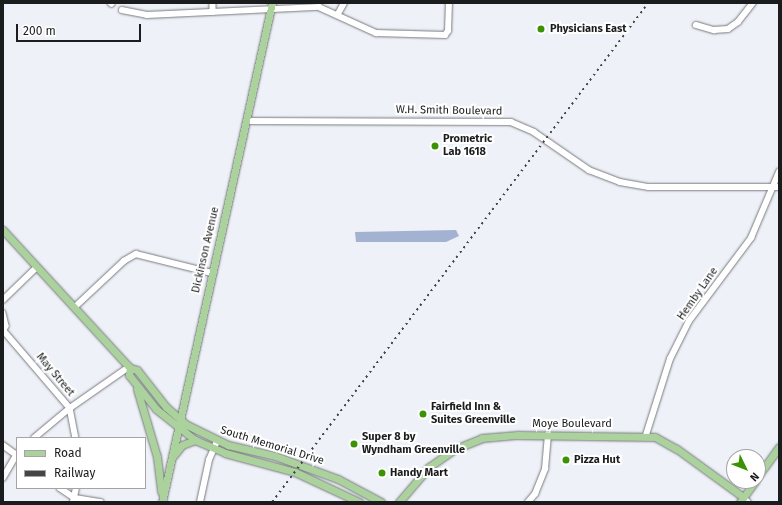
<!DOCTYPE html>
<style>
body{margin:0}
#map{position:relative;width:782px;height:505px;overflow:hidden;background:#eef1f7;font-family:"Fira Sans",sans-serif}
div>[style]{position:absolute}
[style*='--x']{left:calc(var(--x)*1px);top:calc(var(--y)*1px);width:calc(var(--w)*1px);rotate:calc(var(--a)*1deg)}
.water>*{inset:0;background:#a3b2d1}
.roads{filter:drop-shadow(0 0 1px #777a7f) drop-shadow(0 0 1px #777a7f)}
.minor>*{height:5.5px;margin:-2.75px;padding:0 2.75px;transform-origin:2.75px;border-radius:2.75px;background:#fff}
.major>*{height:7px;margin:-3.5px;padding:0 3.5px;transform-origin:3.5px;border-radius:3.5px;background:#abd19d}
.rail>*{height:1.5px;margin-top:-0.75px;transform-origin:0;background:repeating-linear-gradient(90deg,#434547 0 2px,transparent 0 6px)}
.dots>*{width:11px;height:11px;translate:-50% -50%;box-sizing:border-box;border:2px solid #fff;border-radius:50%}
span{translate:-50% -50%;white-space:nowrap;text-align:center;line-height:1.15;-webkit-text-stroke:4px #fff;paint-order:stroke}
.poi-label{font-size:11px;color:#1b1c1e;font-weight:700}
.left{translate:0 -50%;text-align:left}
.street-label{font-size:11px;color:#1b1c1e}
.frame{position:absolute;inset:0;border:4px solid #1b1c1e;pointer-events:none}
.legend{position:absolute;left:16px;top:437px;width:130px;height:52px;box-sizing:border-box;background:#fff;border:1px solid #a4a4a5;margin:0;padding:5px 7px;list-style:none;font-size:12px;color:#1b1c1e}
.legend li{display:flex;align-items:center;gap:8px;height:20px}
.legend b{width:20px;border:1px solid #a4a4a5}
.north{position:absolute;left:726px;top:449px;width:40px;height:40px;box-sizing:border-box;background:#fff;border:1px solid #a4a4a5;border-radius:50%;rotate:133deg;font-size:11px;font-weight:700;line-height:16px;text-align:center;color:#1b1c1e}
.north::after{content:'';display:block;margin:auto;width:14px;height:18px;background:#3b9303;clip-path:polygon(50% 0,100% 100%,50% 72%,0 100%)}
.scale{position:absolute;left:16px;top:24px;width:125px;height:18px;box-sizing:border-box;border:2px solid #1b1c1e;border-top:0;padding-left:5px;font-size:12px;line-height:14px;white-space:nowrap;color:#1b1c1e;-webkit-text-stroke:3px #fff;paint-order:stroke}
</style>
<div id="map">
<div class="water">
<div style="clip-path:polygon(456px 230px,459px 236px,446px 242px,356px 242px,355px 232px)"></div>
</div>
<div class="roads">
<div class="minor">
<div style="--x:111;--y:3;--w:1;--a:45"></div>
<div style="--x:213;--y:3;--w:9;--a:90"></div>
<div style="--x:122;--y:10;--w:25;--a:11"></div>
<div style="--x:147;--y:15;--w:172;--a:-2.7"></div>
<div style="--x:319;--y:7;--w:63;--a:24.5"></div>
<div style="--x:376;--y:33;--w:69;--a:1.7"></div>
<div style="--x:445;--y:35;--w:5;--a:-53"></div>
<div style="--x:448;--y:31;--w:28;--a:-88"></div>
<div style="--x:338;--y:14;--w:13;--a:-61"></div>
<div style="--x:696;--y:25;--w:19;--a:16"></div>
<div style="--x:714;--y:30;--w:14;--a:-4"></div>
<div style="--x:728;--y:29;--w:12;--a:-35"></div>
<div style="--x:738;--y:22;--w:24;--a:-52"></div>
<div style="--x:247;--y:121;--w:264;--a:0.2"></div>
<div style="--x:511;--y:122;--w:25;--a:23"></div>
<div style="--x:534;--y:132;--w:67;--a:34.6"></div>
<div style="--x:589;--y:170;--w:33;--a:21"></div>
<div style="--x:620;--y:182;--w:29;--a:10"></div>
<div style="--x:649;--y:187;--w:130;--a:0"></div>
<div style="--x:3;--y:300;--w:47;--a:-44.1"></div>
<div style="--x:75;--y:307;--w:67;--a:-43.2"></div>
<div style="--x:124;--y:261;--w:14;--a:-30"></div>
<div style="--x:136;--y:254;--w:78;--a:14"></div>
<div style="--x:3;--y:313;--w:13;--a:77"></div>
<div style="--x:6;--y:326;--w:8;--a:113"></div>
<div style="--x:4;--y:331;--w:101;--a:49.4"></div>
<div style="--x:70;--y:408;--w:31;--a:79"></div>
<div style="--x:646;--y:435;--w:80;--a:-72.5"></div>
<div style="--x:670;--y:359;--w:42;--a:-63.4"></div>
<div style="--x:689;--y:321;--w:104;--a:-53.2"></div>
<div style="--x:751;--y:238;--w:72;--a:-67"></div>
<div style="--x:34;--y:438;--w:47;--a:-39.8"></div>
<div style="--x:70;--y:408;--w:72;--a:-34.8"></div>
<div style="--x:3;--y:445;--w:17;--a:36"></div>
<div style="--x:3;--y:478;--w:28;--a:-60"></div>
<div style="--x:60;--y:488;--w:18;--a:34"></div>
<div style="--x:75;--y:498;--w:26;--a:9"></div>
<div style="--x:743;--y:497;--w:7;--a:45"></div>
<div style="--x:73;--y:502;--w:14;--a:-78"></div>
<div style="--x:200;--y:502;--w:43;--a:-77.9"></div>
<div style="--x:209;--y:460;--w:21;--a:-67"></div>
<div style="--x:528;--y:502;--w:11;--a:-49"></div>
<div style="--x:535;--y:494;--w:27;--a:-68"></div>
<div style="--x:545;--y:469;--w:34;--a:-85"></div>
</div>
<div class="major">
<div style="--x:3;--y:230;--w:188;--a:47.4"></div>
<div style="--x:130;--y:368;--w:7;--a:16"></div>
<div style="--x:137;--y:370;--w:47;--a:51.9"></div>
<div style="--x:166;--y:407;--w:28;--a:41"></div>
<div style="--x:187;--y:425;--w:46;--a:26"></div>
<div style="--x:228;--y:445;--w:48;--a:13.2"></div>
<div style="--x:275;--y:456;--w:67;--a:20.1"></div>
<div style="--x:338;--y:479;--w:49;--a:28.1"></div>
<div style="--x:130;--y:368;--w:7;--a:98"></div>
<div style="--x:129;--y:375;--w:43;--a:51.5"></div>
<div style="--x:156;--y:409;--w:50;--a:38.5"></div>
<div style="--x:195;--y:440;--w:33;--a:23"></div>
<div style="--x:225;--y:453;--w:73;--a:15.2"></div>
<div style="--x:295;--y:472;--w:71;--a:25.1"></div>
<div style="--x:137;--y:389;--w:71;--a:73.6"></div>
<div style="--x:157;--y:457;--w:35;--a:83"></div>
<div style="--x:174;--y:455;--w:13;--a:-51"></div>
<div style="--x:182;--y:445;--w:14;--a:-21"></div>
<div style="--x:758;--y:476;--w:36;--a:-54"></div>
<div style="--x:162;--y:502;--w:511;--a:-77.57"></div>
<div style="--x:399;--y:502;--w:46;--a:-49.4"></div>
<div style="--x:429;--y:467;--w:32;--a:-35"></div>
<div style="--x:455;--y:449;--w:29;--a:-22"></div>
<div style="--x:482;--y:438;--w:36;--a:-5"></div>
<div style="--x:518;--y:435;--w:137;--a:0.8"></div>
<div style="--x:655;--y:437;--w:25;--a:29"></div>
<div style="--x:677;--y:449;--w:82;--a:36"></div>
<div style="--x:740;--y:502;--w:26;--a:-54"></div>
</div>
</div>
<div class="rail">
<div style="--x:272;--y:502;--w:625;--a:-53"></div>
</div>
<div class="dots">
<div style="left:541px;top:29px;background:#3b9303"></div>
<div style="left:435px;top:146px;background:#3b9303"></div>
<div style="left:423px;top:414px;background:#3b9303"></div>
<div style="left:354px;top:444px;background:#3b9303"></div>
<div style="left:566px;top:460px;background:#3b9303"></div>
<div style="left:382px;top:473px;background:#3b9303"></div>
</div>
<div class="poi-label">
<span class="left" style="left:550px;top:29px">Physicians East</span>
<span class="left" style="left:443px;top:146px">Prometric<br>Lab 1618</span>
<span class="left" style="left:431px;top:414px">Fairfield Inn &amp;<br>Suites Greenville</span>
<span class="left" style="left:362px;top:444px">Super 8 by<br>Wyndham Greenville</span>
<span class="left" style="left:574px;top:460px">Pizza Hut</span>
<span class="left" style="left:390px;top:473px">Handy Mart</span>
</div>
<div class="street-label">
<span style="left:449px;top:111px;rotate:1deg">W.H. Smith Boulevard</span>
<span style="left:206px;top:250px;rotate:-77deg">Dickinson Avenue</span>
<span style="left:698px;top:294px;rotate:-55deg">Hemby Lane</span>
<span style="left:55px;top:375px;rotate:50deg">May Street</span>
<span style="left:572px;top:424px">Moye Boulevard</span>
<span style="left:272px;top:446px;rotate:17deg">South Memorial Drive</span>
</div>
<div class="frame"></div>
<ul class="legend">
<li><b style="height:5px;background:#abd19d"></b>Road</li>
<li><b style="height:5px;background:#434547"></b>Railway</li>
</ul>
<div class="north">N</div>
<div class="scale">200 m</div>
</div>
